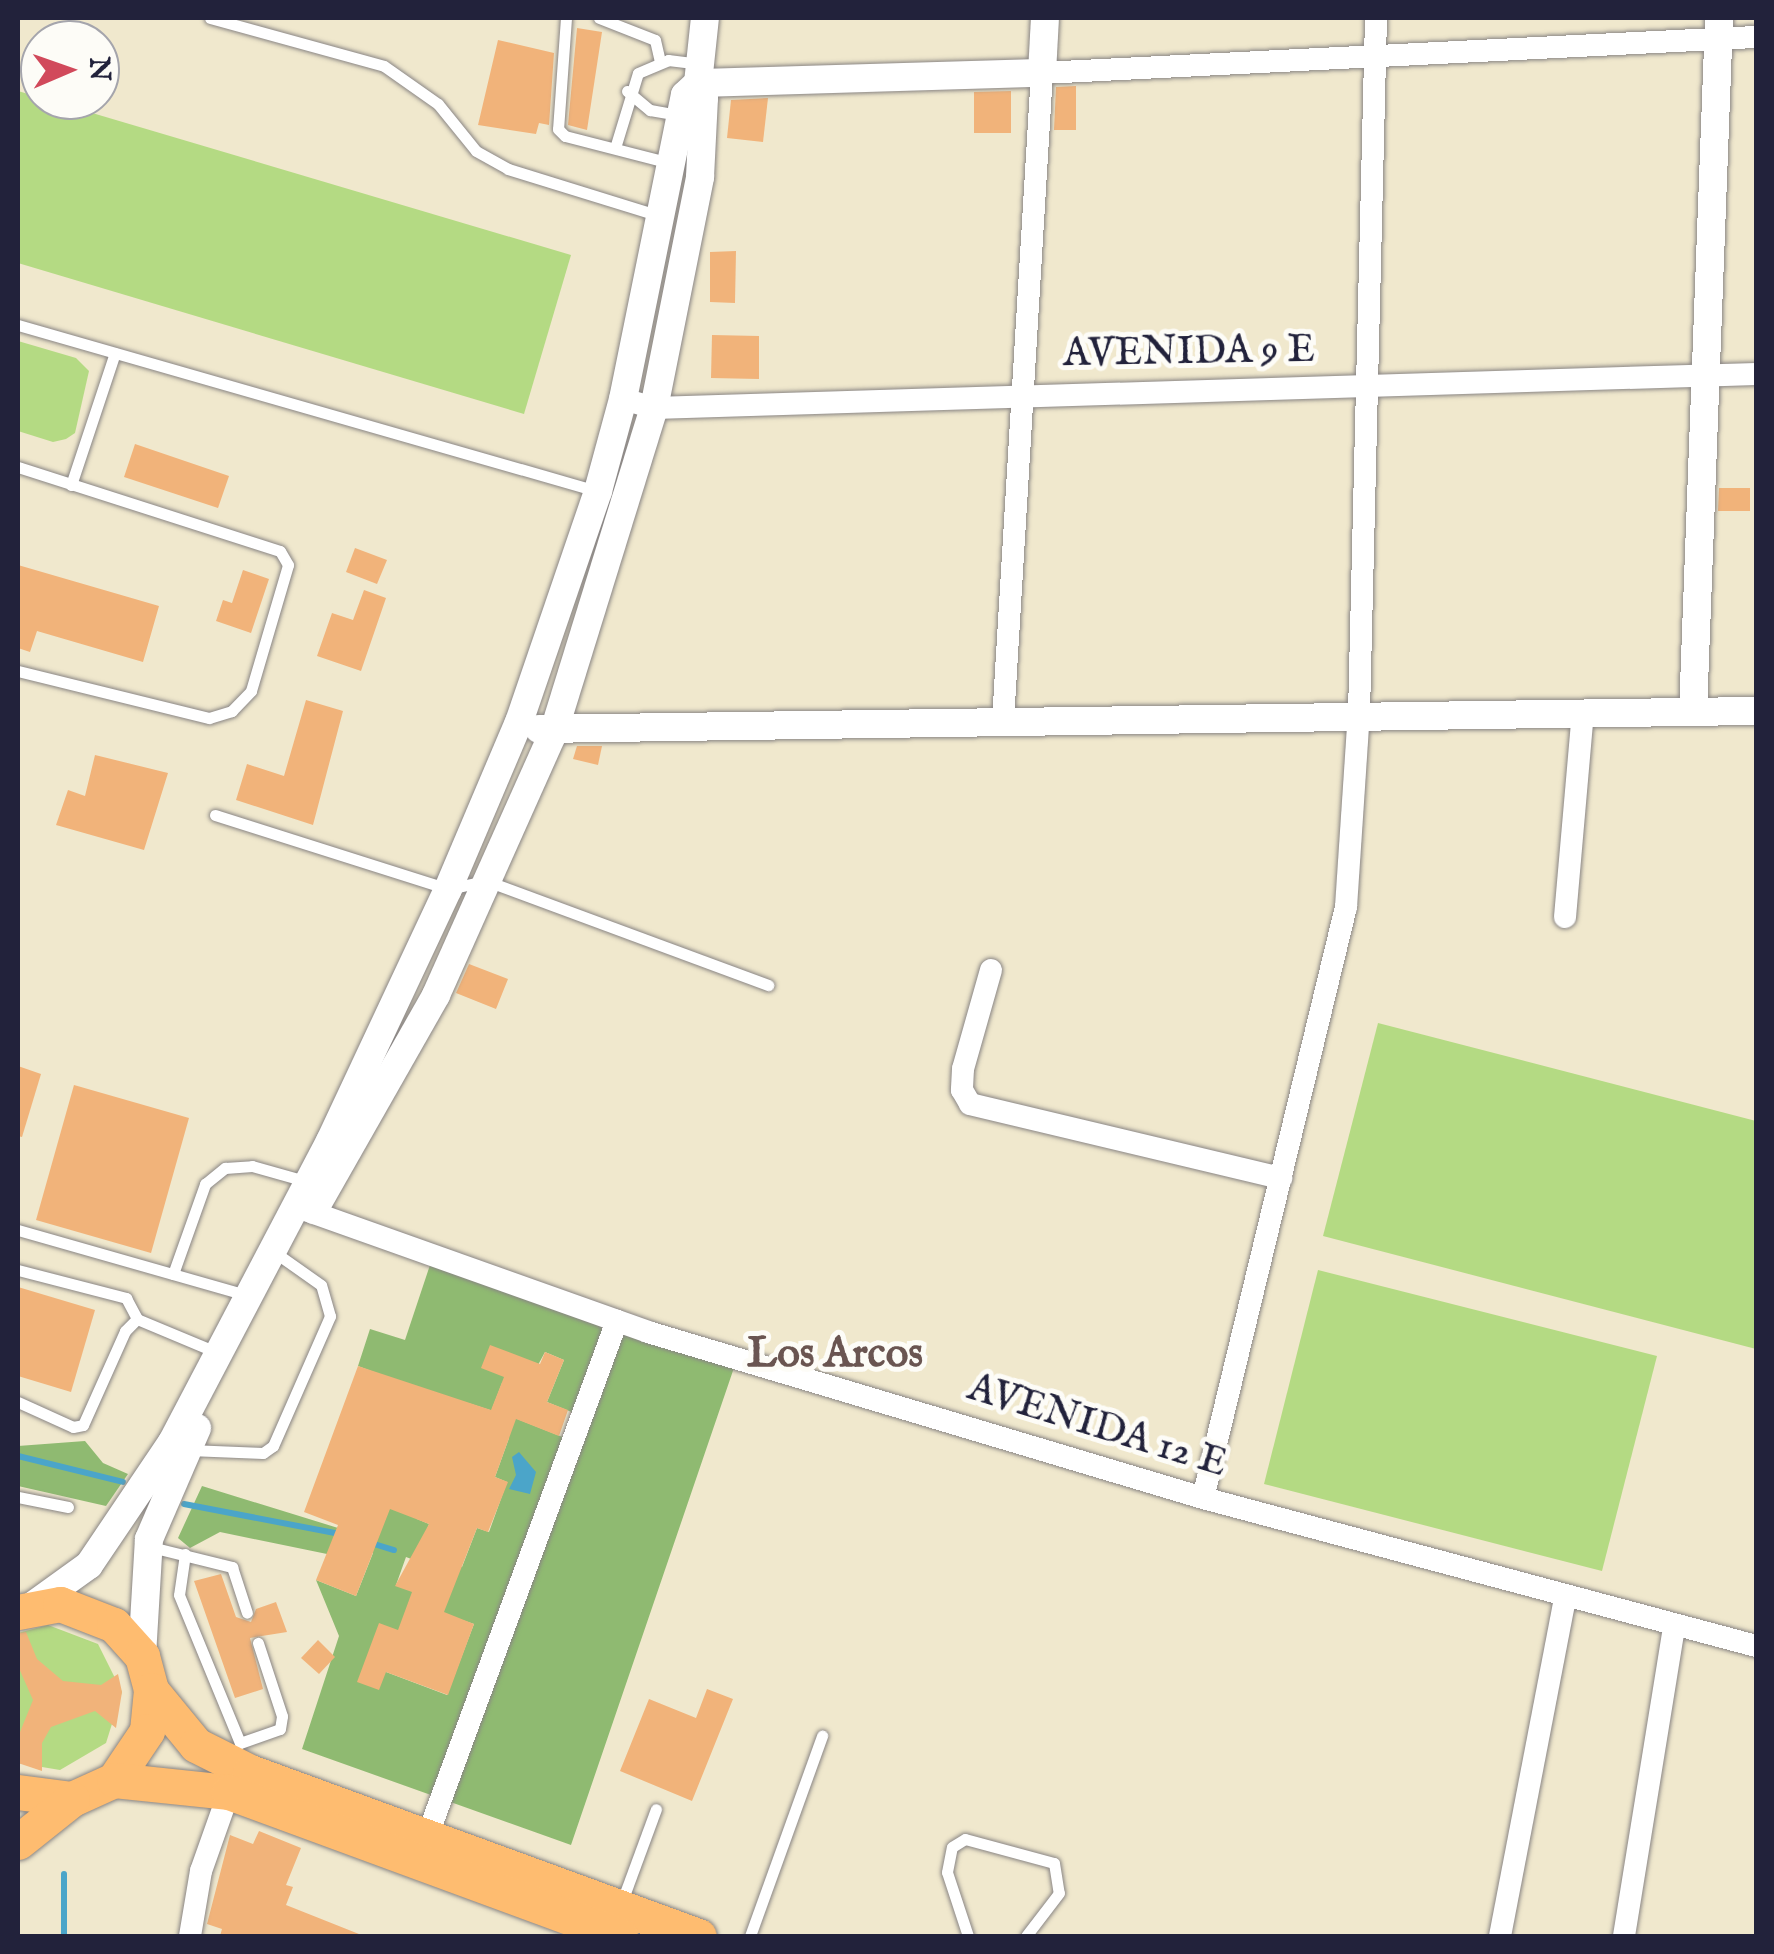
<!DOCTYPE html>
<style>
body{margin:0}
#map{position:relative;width:1774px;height:1954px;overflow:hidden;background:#f0e8cd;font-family:"IM FELL English",serif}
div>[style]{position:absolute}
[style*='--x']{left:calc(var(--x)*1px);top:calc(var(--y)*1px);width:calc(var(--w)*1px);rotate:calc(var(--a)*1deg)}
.green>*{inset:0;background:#b4da83}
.forest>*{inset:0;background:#8fba71}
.water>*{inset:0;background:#4ba5c9}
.stream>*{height:6px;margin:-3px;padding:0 3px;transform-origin:3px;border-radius:3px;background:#4ba5c9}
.building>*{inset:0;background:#f1b37a}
.roads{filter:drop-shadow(0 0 2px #898584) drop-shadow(0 0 2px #898584)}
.service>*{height:11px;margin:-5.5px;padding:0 5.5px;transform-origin:5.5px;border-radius:5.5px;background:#fff}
.minor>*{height:22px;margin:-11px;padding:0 11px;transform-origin:11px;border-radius:11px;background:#fff}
.tertiary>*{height:28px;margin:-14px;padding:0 14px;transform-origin:14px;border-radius:14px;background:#fff}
.trunk>*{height:35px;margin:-17.5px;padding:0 17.5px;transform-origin:17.5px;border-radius:17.5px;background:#febc70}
span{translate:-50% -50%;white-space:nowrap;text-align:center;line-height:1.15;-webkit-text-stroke:10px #fdfcf7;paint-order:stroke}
.street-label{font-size:40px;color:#22223b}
.neighbourhood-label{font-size:42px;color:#6a5551;font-weight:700}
.frame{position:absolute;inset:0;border:20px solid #22223b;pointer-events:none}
.north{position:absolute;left:20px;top:20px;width:100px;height:100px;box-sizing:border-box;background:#fdfcf7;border:2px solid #a5a5ac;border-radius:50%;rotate:88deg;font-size:28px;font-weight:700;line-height:40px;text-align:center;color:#22223b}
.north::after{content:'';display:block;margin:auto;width:35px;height:45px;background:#d1495b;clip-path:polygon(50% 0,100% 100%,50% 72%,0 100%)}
</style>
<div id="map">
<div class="green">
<div style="clip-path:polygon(18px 91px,571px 255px,524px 414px,18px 263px)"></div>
<div style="clip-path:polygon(18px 341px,76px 358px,89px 371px,75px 433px,66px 439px,53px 442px,18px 431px)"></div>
<div style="clip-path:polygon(1378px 1023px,1756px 1121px,1756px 1349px,1323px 1236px)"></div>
<div style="clip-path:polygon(1318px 1270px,1657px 1356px,1602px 1571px,1264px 1484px)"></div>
<div style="clip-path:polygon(48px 1625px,98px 1644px,122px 1692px,106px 1743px,60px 1770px,18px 1763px,18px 1633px)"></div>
</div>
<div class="forest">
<div style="clip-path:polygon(evenodd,434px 1253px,737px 1359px,571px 1845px,302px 1749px,339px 1636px,316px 1580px,356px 1596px,373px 1553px,327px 1554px,220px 1532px,190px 1548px,178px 1538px,202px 1486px,377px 1540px,394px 1497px,455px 1403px,358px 1366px,370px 1329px,405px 1340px,434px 1253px,545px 1352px,564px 1360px,547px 1402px,574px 1413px,565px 1438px,492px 1409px,502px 1383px,524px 1391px,545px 1352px,434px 1253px,468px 1403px,490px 1410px,509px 1438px,495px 1477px,507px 1482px,489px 1532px,477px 1528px,462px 1567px,419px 1551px,429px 1524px,417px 1519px,468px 1403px,434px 1253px,406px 1557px,456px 1576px,396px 1585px,406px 1557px,434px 1253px,409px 1602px,474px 1624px,447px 1695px,386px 1672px,409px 1602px)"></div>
<div style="clip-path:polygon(85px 1441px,103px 1463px,128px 1474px,106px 1506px,18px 1486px,18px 1446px)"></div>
</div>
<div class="water">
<div style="clip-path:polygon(519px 1452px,536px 1472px,530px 1494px,509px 1489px,516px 1475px,512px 1457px)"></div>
</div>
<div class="stream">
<div style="--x:18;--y:1456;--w:108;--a:13.9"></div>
<div style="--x:184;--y:1504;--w:159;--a:10.9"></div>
<div style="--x:371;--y:1543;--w:24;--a:17"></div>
<div style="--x:64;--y:1874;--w:62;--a:90"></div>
</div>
<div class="building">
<div style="clip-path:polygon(577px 28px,602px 32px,587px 130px,568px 125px)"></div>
<div style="clip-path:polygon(498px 40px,554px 53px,549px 125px,539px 123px,536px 134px,478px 125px)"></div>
<div style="clip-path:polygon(1076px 86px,1076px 130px,1054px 130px,1056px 87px)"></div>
<div style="clip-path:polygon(1011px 91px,1011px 133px,974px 133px,974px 92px)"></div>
<div style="clip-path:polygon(768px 98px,763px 142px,727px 138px,731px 100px)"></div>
<div style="clip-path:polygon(736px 251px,735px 303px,710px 302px,710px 252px)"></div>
<div style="clip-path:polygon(712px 335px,759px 336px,759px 379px,711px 378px)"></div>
<div style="clip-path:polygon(135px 444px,229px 476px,218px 508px,124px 477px)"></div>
<div style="clip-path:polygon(1719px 488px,1750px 488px,1750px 511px,1718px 511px)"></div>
<div style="clip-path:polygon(355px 548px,387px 560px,377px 584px,346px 572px)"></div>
<div style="clip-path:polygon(18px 565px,159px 606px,143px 662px,37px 631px,30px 652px,18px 648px)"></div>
<div style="clip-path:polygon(243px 570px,269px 579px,251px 633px,216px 621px,223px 600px,232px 603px)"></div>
<div style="clip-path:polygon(364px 590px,386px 598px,361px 671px,317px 656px,332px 613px,353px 620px)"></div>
<div style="clip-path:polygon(306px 700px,343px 711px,313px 825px,236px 800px,247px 764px,284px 776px)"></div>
<div style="clip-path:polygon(577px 746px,602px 746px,598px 765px,573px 759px)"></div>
<div style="clip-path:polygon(95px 755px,168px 773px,144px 850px,56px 825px,68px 790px,85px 796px)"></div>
<div style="clip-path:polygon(469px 964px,508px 979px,496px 1009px,456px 993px)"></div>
<div style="clip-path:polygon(18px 1066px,41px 1074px,22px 1137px,18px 1136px)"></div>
<div style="clip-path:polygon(74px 1085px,189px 1118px,151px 1253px,36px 1220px)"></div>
<div style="clip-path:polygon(18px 1287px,95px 1310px,71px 1392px,18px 1376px)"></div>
<div style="clip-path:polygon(490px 1345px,540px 1364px,545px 1352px,564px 1360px,547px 1402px,568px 1410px,559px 1436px,516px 1419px,495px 1477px,508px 1482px,488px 1532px,477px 1528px,444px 1612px,474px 1624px,448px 1695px,386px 1672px,379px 1690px,357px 1682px,379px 1623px,398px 1630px,412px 1592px,395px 1586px,429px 1524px,390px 1509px,356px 1596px,316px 1580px,338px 1525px,304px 1512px,358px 1366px,491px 1410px,504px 1377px,481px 1368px)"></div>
<div style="clip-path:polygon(221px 1574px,236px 1617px,251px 1622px,256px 1609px,276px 1602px,287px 1632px,250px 1638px,263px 1689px,235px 1698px,194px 1581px)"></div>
<div style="clip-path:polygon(26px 1632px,37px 1659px,63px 1681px,101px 1685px,118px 1674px,122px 1692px,116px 1728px,95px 1711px,51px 1727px,42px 1743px,42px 1771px,18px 1763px,18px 1737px,33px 1700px,18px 1666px,18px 1633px)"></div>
<div style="clip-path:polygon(318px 1640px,335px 1657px,319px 1674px,301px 1658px)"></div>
<div style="clip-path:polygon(707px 1689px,733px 1699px,692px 1801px,620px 1771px,649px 1699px,696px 1718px)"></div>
<div style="clip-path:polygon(259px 1831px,301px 1848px,286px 1885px,293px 1887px,286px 1905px,364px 1936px,220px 1936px,222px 1929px,207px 1924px,230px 1835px,253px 1844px)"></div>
</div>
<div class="roads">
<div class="service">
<div style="--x:210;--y:18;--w:180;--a:15.4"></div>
<div style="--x:384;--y:66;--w:66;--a:35.1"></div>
<div style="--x:438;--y:104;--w:60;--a:51"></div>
<div style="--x:476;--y:151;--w:37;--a:29"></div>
<div style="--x:508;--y:169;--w:156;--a:17.2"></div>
<div style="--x:566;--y:18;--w:111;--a:94.1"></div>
<div style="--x:558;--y:129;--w:10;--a:45"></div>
<div style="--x:565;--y:136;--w:108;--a:14.4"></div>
<div style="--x:599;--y:18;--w:60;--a:21.4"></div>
<div style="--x:655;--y:40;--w:23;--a:77"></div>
<div style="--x:627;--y:91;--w:30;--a:40"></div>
<div style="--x:650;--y:110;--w:28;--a:10"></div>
<div style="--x:615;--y:148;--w:78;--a:-73"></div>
<div style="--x:638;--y:73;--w:33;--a:-23"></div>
<div style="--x:668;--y:60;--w:32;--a:7"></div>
<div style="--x:18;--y:325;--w:602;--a:16"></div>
<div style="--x:18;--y:467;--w:275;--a:17.8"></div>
<div style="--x:280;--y:551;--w:16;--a:60"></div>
<div style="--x:288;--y:565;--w:131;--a:106.4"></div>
<div style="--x:251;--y:691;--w:28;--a:134"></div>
<div style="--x:232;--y:711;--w:24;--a:163"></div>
<div style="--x:209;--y:718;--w:197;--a:-166.2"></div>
<div style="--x:71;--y:485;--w:139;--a:-71.6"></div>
<div style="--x:215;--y:815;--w:244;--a:17.6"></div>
<div style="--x:448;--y:889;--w:40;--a:-12"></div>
<div style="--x:487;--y:881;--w:300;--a:20.3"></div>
<div style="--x:18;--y:1230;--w:240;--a:15.9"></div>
<div style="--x:18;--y:1270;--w:112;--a:14.5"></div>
<div style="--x:126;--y:1298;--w:24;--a:62"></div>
<div style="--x:173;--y:1274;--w:96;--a:-70.4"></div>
<div style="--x:205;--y:1184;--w:26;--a:-39"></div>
<div style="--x:225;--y:1168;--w:27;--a:-4"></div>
<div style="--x:252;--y:1166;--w:59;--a:15.7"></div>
<div style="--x:137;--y:1319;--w:86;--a:22.7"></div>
<div style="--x:18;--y:1402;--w:60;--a:24.4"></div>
<div style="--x:73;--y:1427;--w:10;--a:-11"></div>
<div style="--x:83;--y:1425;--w:103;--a:-65.9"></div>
<div style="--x:125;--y:1331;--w:17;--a:-45"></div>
<div style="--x:189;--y:1450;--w:74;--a:2.3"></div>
<div style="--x:263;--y:1453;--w:12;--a:-35"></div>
<div style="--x:273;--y:1446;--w:142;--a:-66.3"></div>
<div style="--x:330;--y:1316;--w:32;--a:-106"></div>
<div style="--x:321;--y:1285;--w:59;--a:-144.7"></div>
<div style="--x:18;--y:1497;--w:51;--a:11.3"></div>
<div style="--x:147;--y:1546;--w:88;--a:13.9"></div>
<div style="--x:232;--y:1567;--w:48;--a:71.9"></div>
<div style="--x:185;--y:1554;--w:41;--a:98.3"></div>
<div style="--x:179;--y:1595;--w:160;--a:67.6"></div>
<div style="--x:240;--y:1743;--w:42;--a:-19.3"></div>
<div style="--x:280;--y:1729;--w:13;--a:-81"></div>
<div style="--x:282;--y:1716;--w:77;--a:-108.2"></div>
<div style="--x:621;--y:1904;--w:101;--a:-69.8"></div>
<div style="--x:750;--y:1936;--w:213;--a:-70.2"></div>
<div style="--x:968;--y:1936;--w:67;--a:-108.2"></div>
<div style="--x:947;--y:1872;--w:25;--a:-79"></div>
<div style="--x:952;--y:1847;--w:15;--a:-32"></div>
<div style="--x:965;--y:1839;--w:92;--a:15.1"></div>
<div style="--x:1054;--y:1863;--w:30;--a:81"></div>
<div style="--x:1059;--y:1893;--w:54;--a:127.5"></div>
</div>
<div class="minor">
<div style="--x:623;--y:399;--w:32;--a:16"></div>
<div style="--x:654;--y:408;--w:1103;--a:-1.77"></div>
<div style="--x:1003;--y:721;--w:649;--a:-86.56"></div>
<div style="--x:1042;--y:73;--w:715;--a:-2.89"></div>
<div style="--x:1565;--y:917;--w:206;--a:-85"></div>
<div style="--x:991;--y:970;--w:103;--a:105.8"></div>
<div style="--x:963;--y:1069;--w:21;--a:93"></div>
<div style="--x:962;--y:1090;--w:16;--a:60"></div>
<div style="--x:970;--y:1104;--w:320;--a:13.4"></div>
<div style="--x:300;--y:1208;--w:369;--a:19.6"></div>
<div style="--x:648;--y:1332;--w:579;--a:16.65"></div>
<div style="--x:1203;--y:1498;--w:572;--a:14.98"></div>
<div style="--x:1203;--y:1498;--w:608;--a:-76.4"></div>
<div style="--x:1346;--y:907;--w:194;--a:-86.2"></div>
<div style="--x:1359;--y:713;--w:695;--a:-88.6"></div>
<div style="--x:427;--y:1837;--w:550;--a:-69.79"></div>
<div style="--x:190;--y:1936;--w:66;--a:-80.4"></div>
<div style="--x:201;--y:1871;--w:84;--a:-70.5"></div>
<div style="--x:1500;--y:1936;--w:342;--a:-79.1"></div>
<div style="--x:1624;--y:1936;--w:314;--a:-80.8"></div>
</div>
<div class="tertiary">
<div style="--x:1693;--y:712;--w:694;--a:-87.85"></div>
<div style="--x:539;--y:729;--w:1217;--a:-0.85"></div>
<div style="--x:314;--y:1210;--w:247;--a:-60.4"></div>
<div style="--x:436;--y:995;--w:286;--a:-65.9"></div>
<div style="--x:553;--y:734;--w:341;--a:-72.8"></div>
<div style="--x:654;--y:408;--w:236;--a:-78.7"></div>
<div style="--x:700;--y:177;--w:79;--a:-87.1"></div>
<div style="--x:704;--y:98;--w:16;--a:-112"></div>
<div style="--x:698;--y:83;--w:65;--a:-83.9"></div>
<div style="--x:32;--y:1606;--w:70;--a:-35.7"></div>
<div style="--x:89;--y:1565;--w:148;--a:-56"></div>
<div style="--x:172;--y:1442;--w:340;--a:-62.3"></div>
<div style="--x:330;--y:1141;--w:278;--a:-64.9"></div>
<div style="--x:448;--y:889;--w:181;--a:-67"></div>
<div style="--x:519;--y:722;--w:244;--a:-71.1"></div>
<div style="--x:598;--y:491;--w:95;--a:-74.8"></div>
<div style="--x:623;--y:399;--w:310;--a:-78.5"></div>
<div style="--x:685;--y:95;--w:18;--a:-43"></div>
<div style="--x:698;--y:83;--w:344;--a:-1.7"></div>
<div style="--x:1042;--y:73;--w:55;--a:-86.9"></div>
<div style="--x:142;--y:1656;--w:117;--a:-86.6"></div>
<div style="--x:149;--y:1539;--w:121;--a:-66.6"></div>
</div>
<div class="trunk">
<div style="--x:18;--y:1612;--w:43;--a:-10.8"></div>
<div style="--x:60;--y:1604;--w:58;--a:21.3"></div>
<div style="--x:114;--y:1625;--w:42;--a:47.9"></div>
<div style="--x:142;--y:1656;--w:35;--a:75"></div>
<div style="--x:151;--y:1690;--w:41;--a:95.6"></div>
<div style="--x:147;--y:1731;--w:59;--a:124"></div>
<div style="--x:114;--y:1780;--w:46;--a:155.7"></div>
<div style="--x:72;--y:1799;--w:54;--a:-172.6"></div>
<div style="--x:151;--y:1690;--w:71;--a:50.7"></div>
<div style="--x:196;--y:1745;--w:60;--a:26.6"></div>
<div style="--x:250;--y:1772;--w:478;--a:20.1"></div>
<div style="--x:114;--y:1780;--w:116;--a:6"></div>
<div style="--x:229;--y:1792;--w:417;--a:20.2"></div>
<div style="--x:18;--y:1842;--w:69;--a:-38.5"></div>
</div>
</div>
<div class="street-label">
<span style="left:1189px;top:353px;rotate:-1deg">AVENIDA 9 E</span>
<span style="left:1097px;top:1427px;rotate:17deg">AVENIDA 12 E</span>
</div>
<div class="neighbourhood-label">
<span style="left:835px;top:1355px">Los Arcos</span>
</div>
<div class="frame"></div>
<div class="north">N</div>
</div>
